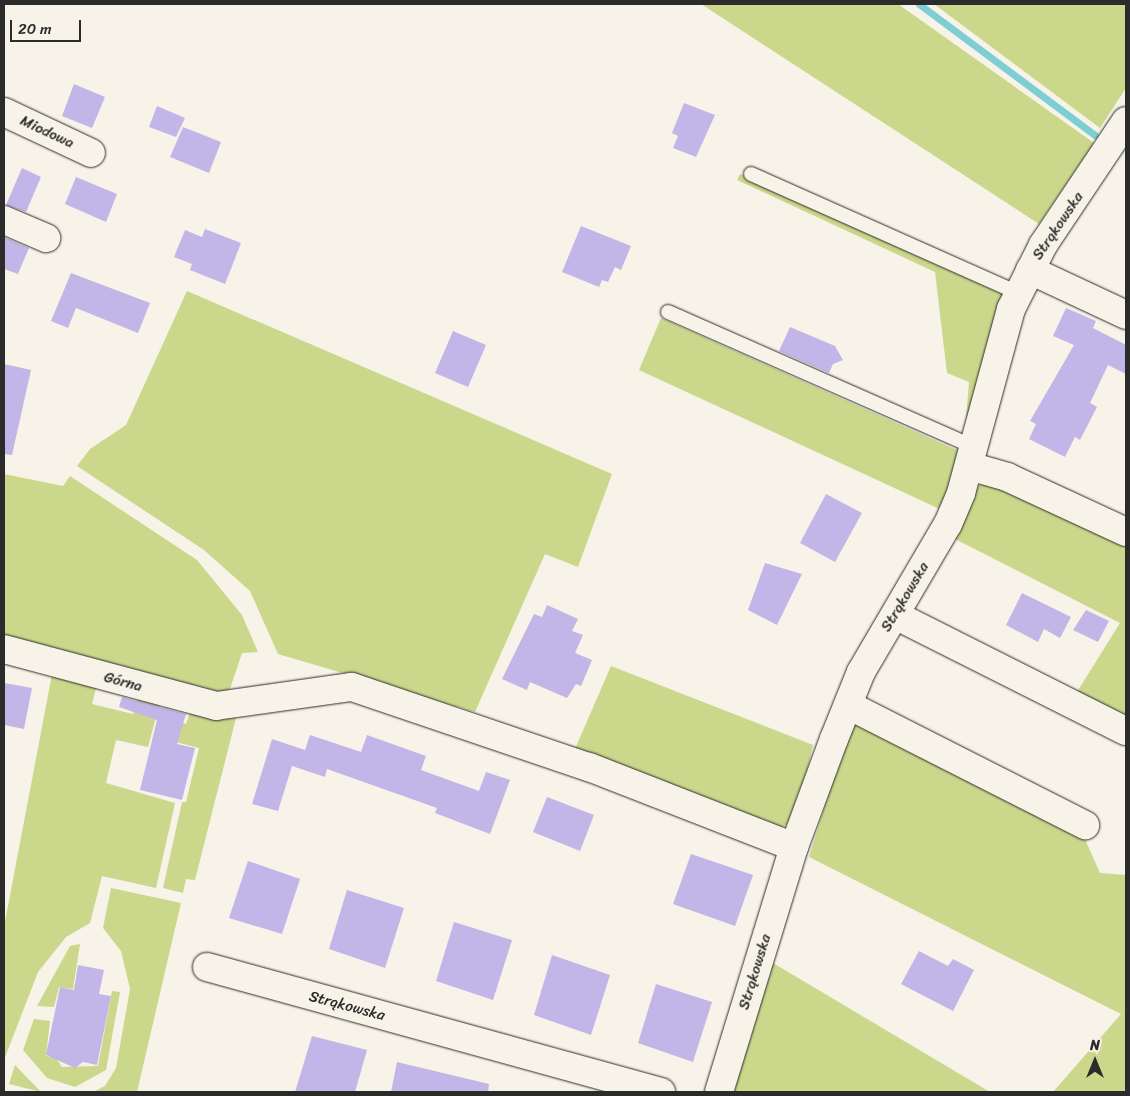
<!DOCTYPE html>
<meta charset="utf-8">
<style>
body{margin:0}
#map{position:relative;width:1130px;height:1096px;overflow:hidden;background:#f7f3e8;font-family:Sriracha,sans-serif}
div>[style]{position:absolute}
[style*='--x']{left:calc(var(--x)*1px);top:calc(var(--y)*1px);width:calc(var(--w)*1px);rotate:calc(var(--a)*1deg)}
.green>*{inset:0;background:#cbd78b}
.stream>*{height:7px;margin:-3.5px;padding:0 3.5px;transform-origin:3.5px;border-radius:3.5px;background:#7dcfd4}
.building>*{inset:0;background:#c1b6e7}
.roads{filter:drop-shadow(0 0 1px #2b2b2b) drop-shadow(0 0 1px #2b2b2b)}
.lane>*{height:14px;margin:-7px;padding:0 7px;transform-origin:7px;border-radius:7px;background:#f7f3e8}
.street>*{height:28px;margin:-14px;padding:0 14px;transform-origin:14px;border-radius:14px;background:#f7f3e8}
span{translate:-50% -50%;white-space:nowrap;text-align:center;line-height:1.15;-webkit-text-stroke:5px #f7f3e8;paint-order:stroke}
.street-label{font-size:15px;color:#2b2b2b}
.frame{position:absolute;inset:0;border:5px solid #2b2b2b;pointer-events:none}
.north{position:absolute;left:1070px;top:1036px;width:50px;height:50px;-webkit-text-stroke:4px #f7f3e8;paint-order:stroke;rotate:0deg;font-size:14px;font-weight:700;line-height:20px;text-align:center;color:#2b2b2b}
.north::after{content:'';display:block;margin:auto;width:18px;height:22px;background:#2b2b2b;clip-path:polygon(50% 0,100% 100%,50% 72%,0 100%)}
.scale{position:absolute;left:10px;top:20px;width:71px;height:22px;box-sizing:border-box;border:2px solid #2b2b2b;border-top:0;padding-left:6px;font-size:15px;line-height:18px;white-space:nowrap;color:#2b2b2b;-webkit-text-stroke:4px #f7f3e8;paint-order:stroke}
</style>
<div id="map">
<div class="green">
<div style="clip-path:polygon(701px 4px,898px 4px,1094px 143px,1039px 224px)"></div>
<div style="clip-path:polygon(934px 4px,1126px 4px,1126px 88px,1100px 128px)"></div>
<div style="clip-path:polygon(740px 174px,1001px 291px,1007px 302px,965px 432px,969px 382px,947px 373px,935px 272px,737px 180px)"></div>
<div style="clip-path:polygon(187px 291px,612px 474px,578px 567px,545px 554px,475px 712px,278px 654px,250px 591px,204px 550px,77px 466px,90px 449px,126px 425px)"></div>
<div style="clip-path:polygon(661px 318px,959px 451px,944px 511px,639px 370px)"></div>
<div style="clip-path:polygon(4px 474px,63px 486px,70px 476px,197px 560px,242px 615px,258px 652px,242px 653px,227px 698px,4px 644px)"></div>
<div style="clip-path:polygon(987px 482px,1126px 541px,1126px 715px,1077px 692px,1120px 623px,953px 538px,973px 489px)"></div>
<div style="clip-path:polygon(611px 666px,813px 745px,796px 821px,779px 828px,575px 749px)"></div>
<div style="clip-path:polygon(53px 669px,98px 681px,92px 704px,133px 714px,140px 692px,161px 698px,148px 747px,116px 740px,106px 783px,175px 803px,156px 888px,102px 876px,90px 923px,66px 937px,38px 972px,4px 1060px,4px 927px)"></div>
<div style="clip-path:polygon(192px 707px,236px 718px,195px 880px,186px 879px,183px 893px,163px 888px,182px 802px,186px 802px,199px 748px,156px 737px,161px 717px,186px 724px)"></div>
<div style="clip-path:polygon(859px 720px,1084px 837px,1100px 873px,1126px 875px,1126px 1092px,1053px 1092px,1121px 1014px,809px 857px,850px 724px)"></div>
<div style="clip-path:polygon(111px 888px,181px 903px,137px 1092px,93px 1092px,105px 1086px,116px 1068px,130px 989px,121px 951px,103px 928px)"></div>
<div style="clip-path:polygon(80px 944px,73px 989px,59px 987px,54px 1007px,37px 1006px,70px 946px)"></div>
<div style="clip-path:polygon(773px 963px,990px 1092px,729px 1092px)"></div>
<div style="clip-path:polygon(112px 991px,120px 992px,106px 1070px,75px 1087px,47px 1078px,23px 1050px,34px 1019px,50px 1021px,46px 1056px,56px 1058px,62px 1067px,98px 1066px)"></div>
<div style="clip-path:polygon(15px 1065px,41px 1092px,9px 1084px)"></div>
</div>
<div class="stream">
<div style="--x:919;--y:4;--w:219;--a:36.7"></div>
</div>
<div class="building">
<div style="clip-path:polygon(74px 84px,105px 97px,92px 128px,62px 116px)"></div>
<div style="clip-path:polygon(684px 103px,715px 115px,696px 157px,673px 148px,678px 136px,672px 133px)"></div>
<div style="clip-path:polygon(157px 106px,185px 118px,176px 137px,149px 127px)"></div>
<div style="clip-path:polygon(183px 127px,221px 142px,209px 173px,170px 157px)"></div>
<div style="clip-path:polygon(22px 168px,41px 177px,26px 212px,6px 205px)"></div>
<div style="clip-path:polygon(76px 177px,117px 194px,106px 222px,65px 204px)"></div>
<div style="clip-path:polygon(581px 226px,631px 246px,621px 270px,615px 267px,608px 282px,602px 280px,599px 287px,562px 272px)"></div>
<div style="clip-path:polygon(205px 229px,241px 243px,225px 284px,190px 270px,192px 264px,174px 257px,185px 230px,202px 237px)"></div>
<div style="clip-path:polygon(4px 237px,29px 248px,18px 274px,4px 269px)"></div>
<div style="clip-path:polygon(71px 273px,150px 303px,138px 333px,76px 308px,68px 328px,51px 321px)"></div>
<div style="clip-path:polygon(1066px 308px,1096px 321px,1093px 328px,1126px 345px,1126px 374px,1108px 365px,1090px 403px,1097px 407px,1080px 440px,1075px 437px,1065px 457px,1029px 439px,1036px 424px,1030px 421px,1074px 345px,1053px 336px)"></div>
<div style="clip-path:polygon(790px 327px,835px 346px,843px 360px,833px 364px,829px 373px,779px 351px)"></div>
<div style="clip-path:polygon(453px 331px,486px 345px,468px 387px,435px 373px)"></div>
<div style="clip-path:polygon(4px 364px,31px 370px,12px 455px,4px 454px)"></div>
<div style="clip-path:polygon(826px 494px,862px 513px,835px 562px,800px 543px)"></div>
<div style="clip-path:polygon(765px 563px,802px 574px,777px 625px,748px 610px)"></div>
<div style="clip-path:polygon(1022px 593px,1071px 617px,1060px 638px,1044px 629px,1038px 642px,1006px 625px)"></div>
<div style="clip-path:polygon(547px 605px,578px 619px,572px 631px,583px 635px,575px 653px,592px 660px,581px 686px,576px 684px,567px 698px,530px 682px,527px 690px,502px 679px,534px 614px,542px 617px)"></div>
<div style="clip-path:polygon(1086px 610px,1109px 621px,1098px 642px,1073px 630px)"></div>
<div style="clip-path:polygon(4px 683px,32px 688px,24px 729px,4px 725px)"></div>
<div style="clip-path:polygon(122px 697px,186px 714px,177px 744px,195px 748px,182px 800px,140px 790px,157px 720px,119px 707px)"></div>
<div style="clip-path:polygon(310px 735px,361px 752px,367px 735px,426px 756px,421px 770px,479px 791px,486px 772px,510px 780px,490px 834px,435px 813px,437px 808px,327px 769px,325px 777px,292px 766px,278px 811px,252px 804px,272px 739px,305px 750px)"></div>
<div style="clip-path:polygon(547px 797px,594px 815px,580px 851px,533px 832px)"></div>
<div style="clip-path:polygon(691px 854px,753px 875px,735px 926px,673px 904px)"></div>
<div style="clip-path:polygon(248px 861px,300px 879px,282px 934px,229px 918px)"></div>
<div style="clip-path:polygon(347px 890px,404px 908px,385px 968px,329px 949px)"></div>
<div style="clip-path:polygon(454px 922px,512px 940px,493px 1000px,436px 981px)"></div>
<div style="clip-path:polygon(919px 951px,948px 966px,953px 959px,974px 970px,953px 1011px,901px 984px)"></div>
<div style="clip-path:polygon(552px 955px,610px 975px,591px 1035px,534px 1015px)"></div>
<div style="clip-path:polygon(78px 965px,104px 970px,99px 994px,111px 996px,97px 1065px,83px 1062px,75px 1068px,46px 1055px,60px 987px,74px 990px)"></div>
<div style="clip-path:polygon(656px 984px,712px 1002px,693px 1062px,638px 1043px)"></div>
<div style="clip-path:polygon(312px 1036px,367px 1050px,355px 1092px,295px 1092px)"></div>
<div style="clip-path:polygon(397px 1062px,489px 1084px,488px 1092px,391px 1092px)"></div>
</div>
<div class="roads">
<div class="lane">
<div style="--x:751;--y:174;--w:292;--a:24"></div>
<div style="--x:668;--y:312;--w:334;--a:23.8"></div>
</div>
<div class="street">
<div style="--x:4;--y:112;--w:96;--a:25.2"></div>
<div style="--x:4;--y:220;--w:46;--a:23.2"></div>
<div style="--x:1030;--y:270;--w:106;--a:25.1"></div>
<div style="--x:969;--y:466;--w:40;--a:16"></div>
<div style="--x:1007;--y:477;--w:131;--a:24.8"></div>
<div style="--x:895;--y:615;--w:258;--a:26.7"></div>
<div style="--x:4;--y:649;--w:220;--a:15"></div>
<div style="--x:216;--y:706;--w:137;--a:-8"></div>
<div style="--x:352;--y:687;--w:250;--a:18.7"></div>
<div style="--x:589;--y:767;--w:220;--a:21.3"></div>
<div style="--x:848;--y:705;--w:266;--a:26.9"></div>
<div style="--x:207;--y:967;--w:471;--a:15.4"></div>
<div style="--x:719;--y:1092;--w:256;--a:-73"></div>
<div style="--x:794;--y:847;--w:115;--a:-69.7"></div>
<div style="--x:834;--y:739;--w:72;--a:-68.1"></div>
<div style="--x:861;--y:672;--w:172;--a:-59.6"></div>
<div style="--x:948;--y:524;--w:34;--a:-67"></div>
<div style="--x:961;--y:493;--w:191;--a:-74.8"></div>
<div style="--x:1011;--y:309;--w:72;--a:-63.4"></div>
<div style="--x:1043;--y:245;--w:149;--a:-56.2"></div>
</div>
</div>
<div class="street-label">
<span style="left:47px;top:132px;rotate:25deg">Miodowa</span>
<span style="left:1058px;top:226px;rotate:-56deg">Strąkowska</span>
<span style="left:905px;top:597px;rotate:-59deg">Strąkowska</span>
<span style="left:123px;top:682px;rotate:15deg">Górna</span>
<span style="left:755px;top:972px;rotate:-73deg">Strąkowska</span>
<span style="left:347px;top:1006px;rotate:15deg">Strąkowska</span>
</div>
<div class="frame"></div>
<div class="north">N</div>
<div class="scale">20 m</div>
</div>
